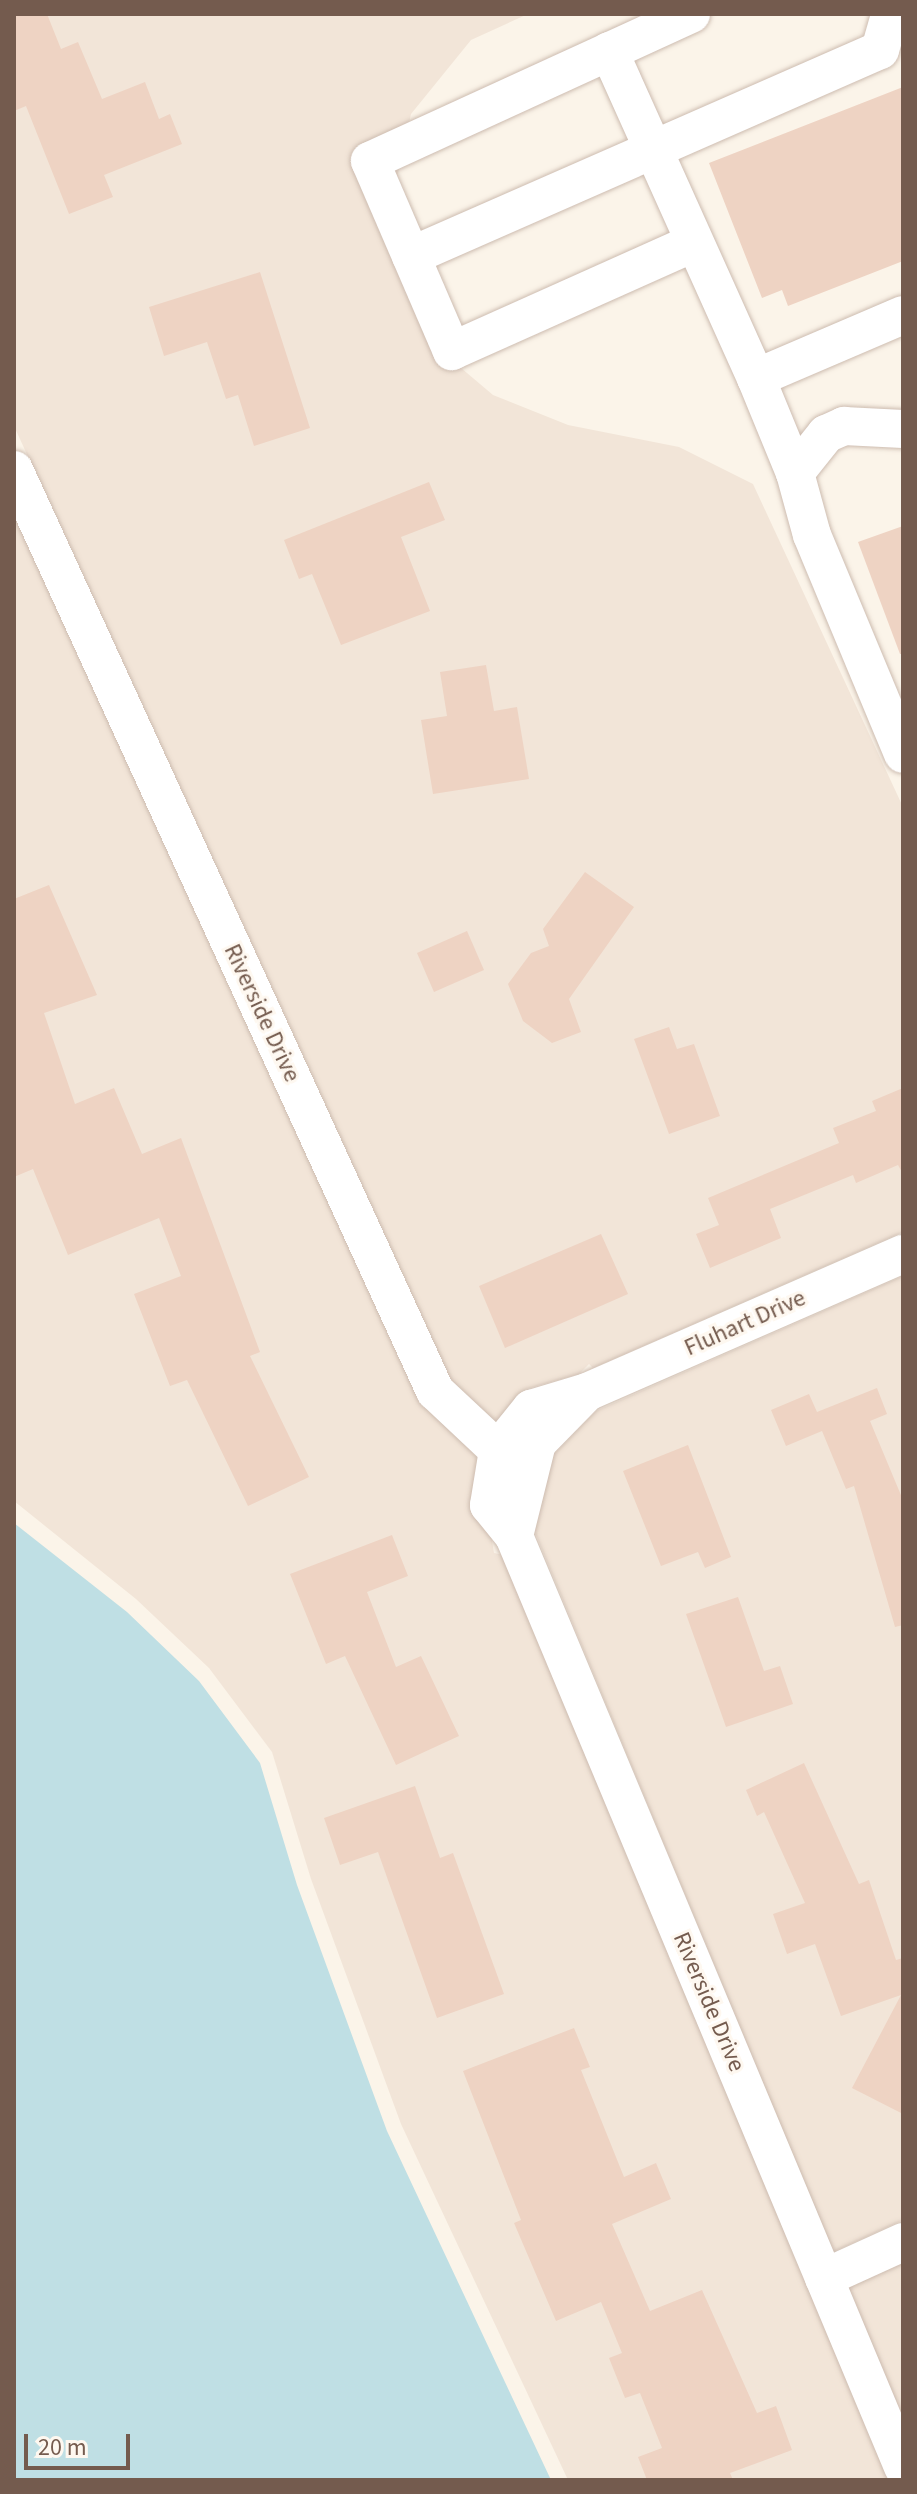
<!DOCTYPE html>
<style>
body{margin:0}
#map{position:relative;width:917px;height:2494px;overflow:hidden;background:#fbf4e9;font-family:"Source Sans 3",sans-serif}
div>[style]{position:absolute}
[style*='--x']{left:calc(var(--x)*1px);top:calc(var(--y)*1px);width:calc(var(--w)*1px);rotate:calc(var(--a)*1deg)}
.residential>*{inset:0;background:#f2e5d8}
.water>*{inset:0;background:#bfdfe4}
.building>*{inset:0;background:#eed3c3}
.roads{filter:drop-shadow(0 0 2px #cdbcb0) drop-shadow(0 0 2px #cdbcb0)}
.minor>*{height:38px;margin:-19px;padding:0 19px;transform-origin:19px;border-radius:19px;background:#fff}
span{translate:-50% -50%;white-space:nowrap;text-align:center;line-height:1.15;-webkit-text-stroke:6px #fef8f0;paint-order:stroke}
.street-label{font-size:24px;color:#745b4e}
.frame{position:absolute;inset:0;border:16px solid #745b4e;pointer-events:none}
.scale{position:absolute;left:24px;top:2434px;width:106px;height:36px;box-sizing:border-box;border:4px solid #745b4e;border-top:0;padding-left:10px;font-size:24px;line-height:28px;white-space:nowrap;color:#745b4e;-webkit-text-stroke:6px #fef8f0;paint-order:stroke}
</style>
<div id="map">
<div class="residential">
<div style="clip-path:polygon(14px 14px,528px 14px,471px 40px,411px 114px,390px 210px,441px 351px,493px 395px,568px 425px,679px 447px,753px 484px,903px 807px,903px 1232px,593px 1368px,589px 1364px,579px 1374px,526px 1389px,496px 1422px,449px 1378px,14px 426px)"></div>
<div style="clip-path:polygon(14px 514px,424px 1406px,478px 1458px,494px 1553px,503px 1555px,889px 2480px,568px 2480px,401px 2124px,311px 1879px,272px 1752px,209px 1668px,136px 1599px,14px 1501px)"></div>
<div style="clip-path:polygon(903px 1276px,903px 2220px,833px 2252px,534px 1530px,553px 1455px,596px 1411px)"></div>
<div style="clip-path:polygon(903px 2263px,903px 2420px,848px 2288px)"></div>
</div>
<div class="water">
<div style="clip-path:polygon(14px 1523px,127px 1612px,199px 1681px,260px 1763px,297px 1885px,387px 2131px,551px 2480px,14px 2480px)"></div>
</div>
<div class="building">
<div style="clip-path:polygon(14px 14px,47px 14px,61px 49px,78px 42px,102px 99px,145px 82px,159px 119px,170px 114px,182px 144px,104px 175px,113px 197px,69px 214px,26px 106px,14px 111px)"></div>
<div style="clip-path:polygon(903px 87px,903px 261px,788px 306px,782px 290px,762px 298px,709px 163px)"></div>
<div style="clip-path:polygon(260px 272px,310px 428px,254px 446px,238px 395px,226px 399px,207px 342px,164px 356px,149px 307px)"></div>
<div style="clip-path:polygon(429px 482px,445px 520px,401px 537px,430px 611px,341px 645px,312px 574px,299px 579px,284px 540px)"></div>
<div style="clip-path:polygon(903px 526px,903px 654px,900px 654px,858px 542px)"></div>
<div style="clip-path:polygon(486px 665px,494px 711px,517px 707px,529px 779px,433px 794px,421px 720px,447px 716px,440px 672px)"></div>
<div style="clip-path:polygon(585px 872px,634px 907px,569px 999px,581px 1032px,552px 1043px,523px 1021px,508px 984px,531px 953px,549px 946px,543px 929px)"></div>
<div style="clip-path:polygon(49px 885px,97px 995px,44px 1013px,75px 1104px,114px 1088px,142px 1154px,181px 1138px,260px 1352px,250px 1356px,309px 1477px,248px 1506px,187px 1380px,170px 1386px,134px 1294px,181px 1276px,159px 1218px,68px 1255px,33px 1169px,14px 1177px,14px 899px)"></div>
<div style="clip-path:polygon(467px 931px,484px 970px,434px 992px,417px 953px)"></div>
<div style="clip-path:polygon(669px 1027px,677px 1049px,694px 1044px,720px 1116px,669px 1134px,634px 1039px)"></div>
<div style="clip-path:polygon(903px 1088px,903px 1174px,898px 1165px,856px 1183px,853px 1175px,770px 1209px,781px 1238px,710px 1268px,696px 1234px,719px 1225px,708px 1198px,839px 1143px,833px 1128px,876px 1111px,872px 1101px)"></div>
<div style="clip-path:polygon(601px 1234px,628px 1294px,505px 1348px,479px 1286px)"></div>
<div style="clip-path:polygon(877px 1388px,887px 1414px,870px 1421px,903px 1500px,903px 1625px,895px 1627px,854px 1486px,846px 1489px,822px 1431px,786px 1446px,771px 1410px,809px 1394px,817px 1412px)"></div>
<div style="clip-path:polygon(688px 1445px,731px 1557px,705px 1568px,698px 1552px,661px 1566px,623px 1471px)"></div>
<div style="clip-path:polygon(392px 1535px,408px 1576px,367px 1592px,396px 1667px,421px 1656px,459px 1736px,396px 1765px,345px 1656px,326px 1664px,290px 1574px)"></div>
<div style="clip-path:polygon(738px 1597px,764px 1671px,780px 1666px,793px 1704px,726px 1727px,686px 1614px)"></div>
<div style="clip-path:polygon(804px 1763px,859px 1884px,869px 1880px,896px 1960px,903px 1958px,903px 2114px,852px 2088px,901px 1995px,841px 2016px,815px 1944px,787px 1954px,773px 1914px,805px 1903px,764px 1812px,757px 1816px,746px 1790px)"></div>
<div style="clip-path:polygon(415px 1786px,440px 1858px,453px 1853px,504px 1994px,437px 2018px,378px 1852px,340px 1865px,324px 1818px)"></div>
<div style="clip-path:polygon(574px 2028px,590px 2067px,581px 2070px,624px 2177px,656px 2163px,671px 2199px,612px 2224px,650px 2311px,702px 2290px,757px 2413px,776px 2406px,792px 2450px,730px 2473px,733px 2480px,647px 2480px,638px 2457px,662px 2448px,640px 2393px,625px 2398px,609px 2358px,622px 2353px,601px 2302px,556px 2321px,514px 2223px,521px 2220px,463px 2071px)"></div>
</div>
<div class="roads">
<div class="minor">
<div style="--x:691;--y:14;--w:353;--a:155.4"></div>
<div style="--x:370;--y:161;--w:207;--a:66.7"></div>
<div style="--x:452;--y:351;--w:264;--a:-24.1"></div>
<div style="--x:609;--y:51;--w:359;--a:65.8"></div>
<div style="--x:756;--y:378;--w:103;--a:67.7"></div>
<div style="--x:795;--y:473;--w:64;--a:74.7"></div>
<div style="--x:812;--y:535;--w:237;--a:67.4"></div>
<div style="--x:411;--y:256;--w:512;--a:-23.71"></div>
<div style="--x:880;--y:50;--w:37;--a:-74"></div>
<div style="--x:756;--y:378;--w:160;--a:-23.2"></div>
<div style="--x:14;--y:470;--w:1013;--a:65.43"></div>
<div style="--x:435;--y:1391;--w:86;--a:43.1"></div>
<div style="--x:795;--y:473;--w:50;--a:-51.5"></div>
<div style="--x:826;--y:434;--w:20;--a:-24"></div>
<div style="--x:844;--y:426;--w:59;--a:2.9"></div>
<div style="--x:498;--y:1450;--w:56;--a:99.3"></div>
<div style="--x:489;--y:1505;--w:40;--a:51"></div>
<div style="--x:514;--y:1536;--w:1009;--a:67.32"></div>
<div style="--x:498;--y:1450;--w:53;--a:-51.2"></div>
<div style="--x:531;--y:1409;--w:59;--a:-16.9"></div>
<div style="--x:587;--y:1392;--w:345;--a:-23.6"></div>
<div style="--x:514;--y:1536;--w:96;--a:-76.1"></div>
<div style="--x:537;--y:1443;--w:69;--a:-45.6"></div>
<div style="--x:824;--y:2278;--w:87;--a:-24.5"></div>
</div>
</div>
<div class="street-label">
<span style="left:262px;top:1013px;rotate:65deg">Riverside Drive</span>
<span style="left:745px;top:1323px;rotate:-24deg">Fluhart Drive</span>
<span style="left:709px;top:2002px;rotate:67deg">Riverside Drive</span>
</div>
<div class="frame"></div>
<div class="scale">20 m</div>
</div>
